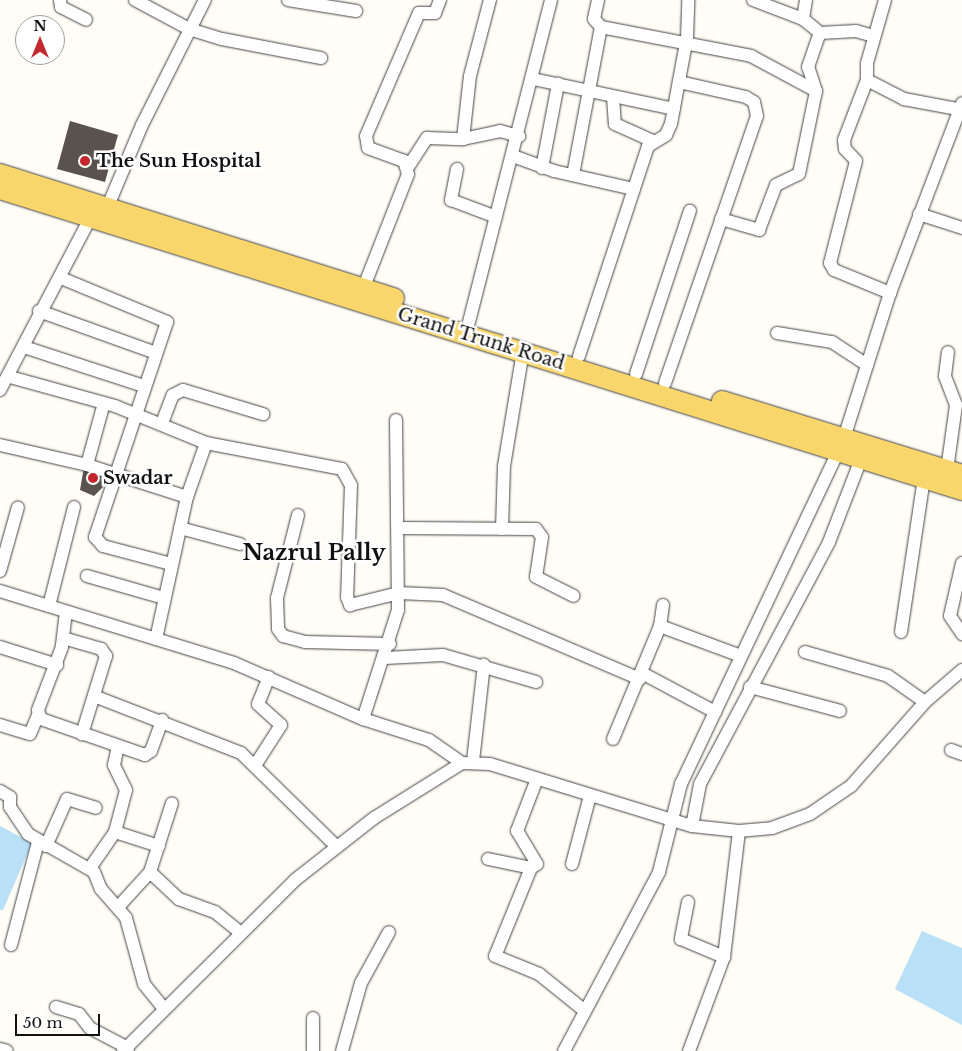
<!DOCTYPE html>
<style>
body{margin:0}
#map{position:relative;width:962px;height:1051px;overflow:hidden;background:#fffdf5;font-family:"Libre Baskerville",serif}
div>[style]{position:absolute}
[style*='--x']{left:calc(var(--x)*1px);top:calc(var(--y)*1px);width:calc(var(--w)*1px);rotate:calc(var(--a)*1deg)}
.water>*{inset:0;background:#b9e0f7}
.building>*{inset:0;background:#5a524d}
.roads{filter:drop-shadow(0 0 1px #444) drop-shadow(0 0 1px #444)}
.street>*{height:12px;margin:-6px;padding:0 6px;transform-origin:6px;border-radius:6px;background:#fff}
.primary>*{height:20px;margin:-10px;padding:0 10px;transform-origin:10px;border-radius:10px;background:#f9d66b}
.dots>*{width:14px;height:14px;translate:-50% -50%;box-sizing:border-box;border:2px solid #fff;border-radius:50%}
span{translate:-50% -50%;white-space:nowrap;text-align:center;line-height:1.15;-webkit-text-stroke:5px #fff;paint-order:stroke}
.poi-label{font-size:18px;color:#111;font-weight:700}
.left{translate:0 -50%;text-align:left}
.street-label{font-size:18px;color:#111}
.district-label{font-size:22px;color:#111;font-weight:700}
.north{position:absolute;left:15px;top:15px;width:50px;height:50px;box-sizing:border-box;background:#fff;border:1px solid #a0a0a0;border-radius:50%;rotate:0deg;font-size:14px;font-weight:700;line-height:20px;text-align:center;color:#111}
.north::after{content:'';display:block;margin:auto;width:18px;height:22px;background:#c4262e;clip-path:polygon(50% 0,100% 100%,50% 72%,0 100%)}
.scale{position:absolute;left:15px;top:1014px;width:85px;height:22px;box-sizing:border-box;border:2px solid #111;border-top:0;padding-left:6px;font-size:15px;line-height:18px;white-space:nowrap;color:#111;-webkit-text-stroke:4px #fff;paint-order:stroke}
</style>
<div id="map">
<div class="water">
<div style="clip-path:polygon(0 826px,32px 843px,3px 910px,0 910px)"></div>
<div style="clip-path:polygon(922px 931px,962px 948px,962px 1025px,895px 989px)"></div>
</div>
<div class="building">
<div style="clip-path:polygon(70px 121px,118px 135px,105px 182px,57px 169px)"></div>
<div style="clip-path:polygon(84px 467px,107px 473px,105px 485px,94px 496px,80px 490px)"></div>
</div>
<div class="roads">
<div class="street">
<div style="--x:60;--y:0;--w:7;--a:82"></div>
<div style="--x:61;--y:7;--w:28;--a:27"></div>
<div style="--x:135;--y:0;--w:61;--a:28.2"></div>
<div style="--x:189;--y:29;--w:34;--a:17"></div>
<div style="--x:222;--y:39;--w:101;--a:10.9"></div>
<div style="--x:288;--y:0;--w:69;--a:9.2"></div>
<div style="--x:598;--y:0;--w:19;--a:102"></div>
<div style="--x:594;--y:19;--w:11;--a:49"></div>
<div style="--x:601;--y:27;--w:153;--a:10.9"></div>
<div style="--x:751;--y:56;--w:74;--a:28.3"></div>
<div style="--x:753;--y:0;--w:53;--a:20.8"></div>
<div style="--x:806;--y:0;--w:19;--a:99"></div>
<div style="--x:803;--y:19;--w:22;--a:39"></div>
<div style="--x:820;--y:33;--w:36;--a:-3"></div>
<div style="--x:856;--y:31;--w:19;--a:16"></div>
<div style="--x:885;--y:0;--w:66;--a:105.9"></div>
<div style="--x:867;--y:63;--w:17;--a:90"></div>
<div style="--x:867;--y:80;--w:42;--a:27.2"></div>
<div style="--x:904;--y:99;--w:59;--a:10.7"></div>
<div style="--x:533;--y:79;--w:144;--a:12"></div>
<div style="--x:867;--y:80;--w:64;--a:111"></div>
<div style="--x:844;--y:140;--w:9;--a:84"></div>
<div style="--x:845;--y:149;--w:16;--a:47"></div>
<div style="--x:856;--y:161;--w:105;--a:104.3"></div>
<div style="--x:830;--y:263;--w:8;--a:60"></div>
<div style="--x:834;--y:270;--w:61;--a:22.3"></div>
<div style="--x:613;--y:97;--w:27;--a:86"></div>
<div style="--x:615;--y:124;--w:42;--a:24.1"></div>
<div style="--x:463;--y:139;--w:63;--a:-83.7"></div>
<div style="--x:470;--y:76;--w:79;--a:-75.3"></div>
<div style="--x:513;--y:156;--w:44;--a:20.1"></div>
<div style="--x:554;--y:171;--w:82;--a:12.7"></div>
<div style="--x:408;--y:167;--w:35;--a:-57"></div>
<div style="--x:427;--y:138;--w:36;--a:2"></div>
<div style="--x:463;--y:139;--w:38;--a:-12"></div>
<div style="--x:500;--y:131;--w:20;--a:15"></div>
<div style="--x:542;--y:168;--w:86;--a:-79.2"></div>
<div style="--x:457;--y:169;--w:32;--a:101"></div>
<div style="--x:451;--y:200;--w:48;--a:20.7"></div>
<div style="--x:573;--y:175;--w:151;--a:-79.3"></div>
<div style="--x:105;--y:213;--w:95;--a:-67.2"></div>
<div style="--x:142;--y:125;--w:140;--a:-63.3"></div>
<div style="--x:919;--y:214;--w:45;--a:18"></div>
<div style="--x:721;--y:219;--w:40;--a:16"></div>
<div style="--x:759;--y:230;--w:48;--a:-69.3"></div>
<div style="--x:776;--y:185;--w:25;--a:-26"></div>
<div style="--x:799;--y:174;--w:85;--a:-78.4"></div>
<div style="--x:816;--y:91;--w:25;--a:-108"></div>
<div style="--x:808;--y:67;--w:36;--a:-71"></div>
<div style="--x:61;--y:278;--w:115;--a:22.5"></div>
<div style="--x:167;--y:322;--w:227;--a:108.5"></div>
<div style="--x:95;--y:537;--w:12;--a:48"></div>
<div style="--x:103;--y:546;--w:70;--a:14.8"></div>
<div style="--x:363;--y:289;--w:123;--a:-68.6"></div>
<div style="--x:408;--y:174;--w:14;--a:-107"></div>
<div style="--x:404;--y:161;--w:38;--a:-160"></div>
<div style="--x:368;--y:148;--w:12;--a:-99"></div>
<div style="--x:366;--y:136;--w:134;--a:-66.7"></div>
<div style="--x:419;--y:13;--w:16;--a:0"></div>
<div style="--x:435;--y:13;--w:14;--a:-69"></div>
<div style="--x:39;--y:311;--w:124;--a:19.7"></div>
<div style="--x:469;--y:322;--w:332;--a:-75.7"></div>
<div style="--x:777;--y:333;--w:56;--a:9.3"></div>
<div style="--x:832;--y:342;--w:42;--a:33.3"></div>
<div style="--x:24;--y:347;--w:126;--a:18"></div>
<div style="--x:579;--y:356;--w:221;--a:-71.8"></div>
<div style="--x:648;--y:146;--w:21;--a:-31"></div>
<div style="--x:666;--y:135;--w:12;--a:-66"></div>
<div style="--x:671;--y:124;--w:87;--a:-79.5"></div>
<div style="--x:687;--y:38;--w:38;--a:-88"></div>
<div style="--x:636;--y:374;--w:172;--a:-71.7"></div>
<div style="--x:10;--y:377;--w:109;--a:15.4"></div>
<div style="--x:115;--y:406;--w:98;--a:22.1"></div>
<div style="--x:206;--y:443;--w:138;--a:10.8"></div>
<div style="--x:342;--y:469;--w:18;--a:61"></div>
<div style="--x:351;--y:485;--w:112;--a:92"></div>
<div style="--x:347;--y:597;--w:9;--a:69"></div>
<div style="--x:350;--y:605;--w:50;--a:-13.8"></div>
<div style="--x:399;--y:593;--w:44;--a:2.6"></div>
<div style="--x:443;--y:595;--w:214;--a:23.1"></div>
<div style="--x:665;--y:383;--w:282;--a:-71"></div>
<div style="--x:757;--y:116;--w:14;--a:-102"></div>
<div style="--x:754;--y:102;--w:9;--a:-148"></div>
<div style="--x:746;--y:97;--w:69;--a:-167.4"></div>
<div style="--x:0;--y:390;--w:195;--a:-62.3"></div>
<div style="--x:162;--y:423;--w:30;--a:-69"></div>
<div style="--x:173;--y:395;--w:11;--a:-27"></div>
<div style="--x:183;--y:390;--w:84;--a:16.7"></div>
<div style="--x:844;--y:438;--w:152;--a:-72.4"></div>
<div style="--x:890;--y:293;--w:203;--a:-69.2"></div>
<div style="--x:0;--y:445;--w:89;--a:12.9"></div>
<div style="--x:87;--y:465;--w:105;--a:17.7"></div>
<div style="--x:87;--y:465;--w:64;--a:-74.7"></div>
<div style="--x:947;--y:470;--w:66;--a:-82.1"></div>
<div style="--x:956;--y:405;--w:31;--a:-111"></div>
<div style="--x:945;--y:376;--w:24;--a:-83"></div>
<div style="--x:298;--y:515;--w:86;--a:104.2"></div>
<div style="--x:277;--y:598;--w:31;--a:88"></div>
<div style="--x:278;--y:629;--w:9;--a:54"></div>
<div style="--x:283;--y:636;--w:23;--a:15"></div>
<div style="--x:305;--y:642;--w:85;--a:1.3"></div>
<div style="--x:180;--y:528;--w:62;--a:14.9"></div>
<div style="--x:398;--y:528;--w:138;--a:0.4"></div>
<div style="--x:536;--y:529;--w:10;--a:53"></div>
<div style="--x:542;--y:537;--w:40;--a:98.5"></div>
<div style="--x:536;--y:577;--w:42;--a:26.6"></div>
<div style="--x:502;--y:529;--w:63;--a:-88.2"></div>
<div style="--x:504;--y:466;--w:117;--a:-80.6"></div>
<div style="--x:962;--y:563;--w:54;--a:102.8"></div>
<div style="--x:950;--y:616;--w:22;--a:56"></div>
<div style="--x:0;--y:571;--w:66;--a:-74.3"></div>
<div style="--x:87;--y:576;--w:80;--a:15.9"></div>
<div style="--x:0;--y:591;--w:245;--a:17.1"></div>
<div style="--x:234;--y:663;--w:141;--a:23.5"></div>
<div style="--x:363;--y:719;--w:69;--a:17.7"></div>
<div style="--x:429;--y:740;--w:40;--a:34.9"></div>
<div style="--x:663;--y:605;--w:21;--a:98"></div>
<div style="--x:660;--y:626;--w:86;--a:20.3"></div>
<div style="--x:49;--y:606;--w:102;--a:-75.8"></div>
<div style="--x:66;--y:612;--w:35;--a:97"></div>
<div style="--x:62;--y:647;--w:67;--a:110.9"></div>
<div style="--x:38;--y:710;--w:9;--a:72"></div>
<div style="--x:41;--y:719;--w:110;--a:19.1"></div>
<div style="--x:145;--y:755;--w:7;--a:-34"></div>
<div style="--x:151;--y:751;--w:33;--a:-70"></div>
<div style="--x:901;--y:632;--w:156;--a:-81.5"></div>
<div style="--x:63;--y:638;--w:40;--a:16"></div>
<div style="--x:101;--y:649;--w:9;--a:54"></div>
<div style="--x:106;--y:656;--w:82;--a:107.1"></div>
<div style="--x:156;--y:639;--w:145;--a:-77.7"></div>
<div style="--x:187;--y:497;--w:57;--a:-70.6"></div>
<div style="--x:0;--y:647;--w:60;--a:17.5"></div>
<div style="--x:805;--y:652;--w:86;--a:16.1"></div>
<div style="--x:888;--y:676;--w:45;--a:35.1"></div>
<div style="--x:385;--y:658;--w:58;--a:-3"></div>
<div style="--x:443;--y:655;--w:97;--a:16.2"></div>
<div style="--x:642;--y:673;--w:83;--a:28.1"></div>
<div style="--x:750;--y:687;--w:93;--a:14.9"></div>
<div style="--x:94;--y:696;--w:158;--a:21.2"></div>
<div style="--x:241;--y:753;--w:134;--a:44.4"></div>
<div style="--x:363;--y:719;--w:114;--a:-72.2"></div>
<div style="--x:398;--y:610;--w:190;--a:-90.6"></div>
<div style="--x:0;--y:725;--w:31;--a:17"></div>
<div style="--x:30;--y:734;--w:21;--a:-67"></div>
<div style="--x:613;--y:739;--w:122;--a:-67.4"></div>
<div style="--x:951;--y:750;--w:12;--a:20"></div>
<div style="--x:473;--y:761;--w:97;--a:-83.5"></div>
<div style="--x:256;--y:764;--w:46;--a:-57.3"></div>
<div style="--x:281;--y:725;--w:31;--a:-138"></div>
<div style="--x:258;--y:704;--w:29;--a:-68"></div>
<div style="--x:0;--y:791;--w:12;--a:31"></div>
<div style="--x:10;--y:797;--w:10;--a:90"></div>
<div style="--x:10;--y:807;--w:32;--a:56"></div>
<div style="--x:28;--y:834;--w:76;--a:29.9"></div>
<div style="--x:94;--y:872;--w:18;--a:68"></div>
<div style="--x:101;--y:889;--w:38;--a:49"></div>
<div style="--x:126;--y:918;--w:68;--a:74.7"></div>
<div style="--x:144;--y:984;--w:32;--a:51"></div>
<div style="--x:692;--y:826;--w:43;--a:-79.2"></div>
<div style="--x:700;--y:784;--w:274;--a:-61.9"></div>
<div style="--x:829;--y:542;--w:89;--a:-68.9"></div>
<div style="--x:115;--y:832;--w:43;--a:-75.3"></div>
<div style="--x:126;--y:790;--w:28;--a:-116"></div>
<div style="--x:114;--y:765;--w:19;--a:-78"></div>
<div style="--x:46;--y:846;--w:51;--a:-65.9"></div>
<div style="--x:67;--y:799;--w:30;--a:17"></div>
<div style="--x:488;--y:859;--w:44;--a:11.8"></div>
<div style="--x:531;--y:868;--w:7;--a:-34"></div>
<div style="--x:537;--y:864;--w:39;--a:-121"></div>
<div style="--x:517;--y:831;--w:56;--a:-69"></div>
<div style="--x:572;--y:864;--w:70;--a:-75.2"></div>
<div style="--x:90;--y:868;--w:44;--a:-55.2"></div>
<div style="--x:115;--y:832;--w:46;--a:17.7"></div>
<div style="--x:531;--y:868;--w:95;--a:112.2"></div>
<div style="--x:495;--y:956;--w:48;--a:22.2"></div>
<div style="--x:539;--y:974;--w:59;--a:38.8"></div>
<div style="--x:150;--y:872;--w:40;--a:43"></div>
<div style="--x:179;--y:899;--w:38;--a:20"></div>
<div style="--x:215;--y:912;--w:32;--a:39"></div>
<div style="--x:688;--y:902;--w:38;--a:101"></div>
<div style="--x:681;--y:939;--w:47;--a:22.7"></div>
<div style="--x:119;--y:906;--w:46;--a:-47.6"></div>
<div style="--x:150;--y:872;--w:72;--a:-72.3"></div>
<div style="--x:11;--y:945;--w:106;--a:-75.3"></div>
<div style="--x:56;--y:1007;--w:24;--a:17"></div>
<div style="--x:79;--y:1014;--w:18;--a:52"></div>
<div style="--x:90;--y:1028;--w:43;--a:27.8"></div>
<div style="--x:313;--y:1018;--w:33;--a:90"></div>
<div style="--x:0;--y:1049;--w:7;--a:16"></div>
<div style="--x:123;--y:1051;--w:243;--a:-44.8"></div>
<div style="--x:295;--y:880;--w:100;--a:-38.1"></div>
<div style="--x:374;--y:818;--w:104;--a:-32"></div>
<div style="--x:462;--y:763;--w:28;--a:2"></div>
<div style="--x:490;--y:764;--w:211;--a:17.1"></div>
<div style="--x:692;--y:826;--w:47;--a:6.1"></div>
<div style="--x:739;--y:831;--w:33;--a:-5"></div>
<div style="--x:772;--y:828;--w:40;--a:-20.2"></div>
<div style="--x:810;--y:814;--w:50;--a:-34.3"></div>
<div style="--x:851;--y:786;--w:112;--a:-48.6"></div>
<div style="--x:925;--y:702;--w:49;--a:-40.9"></div>
<div style="--x:342;--y:1051;--w:71;--a:-74.4"></div>
<div style="--x:361;--y:983;--w:58;--a:-61.2"></div>
<div style="--x:564;--y:1051;--w:203;--a:-62"></div>
<div style="--x:659;--y:872;--w:91;--a:-76"></div>
<div style="--x:681;--y:784;--w:367;--a:-64.7"></div>
<div style="--x:689;--y:1051;--w:100;--a:-69.6"></div>
<div style="--x:724;--y:957;--w:127;--a:-83.2"></div>
</div>
<div class="primary">
<div style="--x:0;--y:174;--w:413;--a:17.5"></div>
<div style="--x:0;--y:189;--w:1008;--a:17.37"></div>
<div style="--x:722;--y:401;--w:251;--a:17.1"></div>
</div>
</div>
<div class="dots">
<div style="left:85px;top:161px;background:#c4262e"></div>
<div style="left:93px;top:478px;background:#c4262e"></div>
</div>
<div class="poi-label">
<span class="left" style="left:96px;top:161px">The Sun Hospital</span>
<span class="left" style="left:103px;top:478px">Swadar</span>
</div>
<div class="street-label">
<span style="left:481px;top:339px;rotate:17deg">Grand Trunk Road</span>
</div>
<div class="district-label">
<span style="left:314px;top:553px">Nazrul Pally</span>
</div>
<div class="north">N</div>
<div class="scale">50 m</div>
</div>
